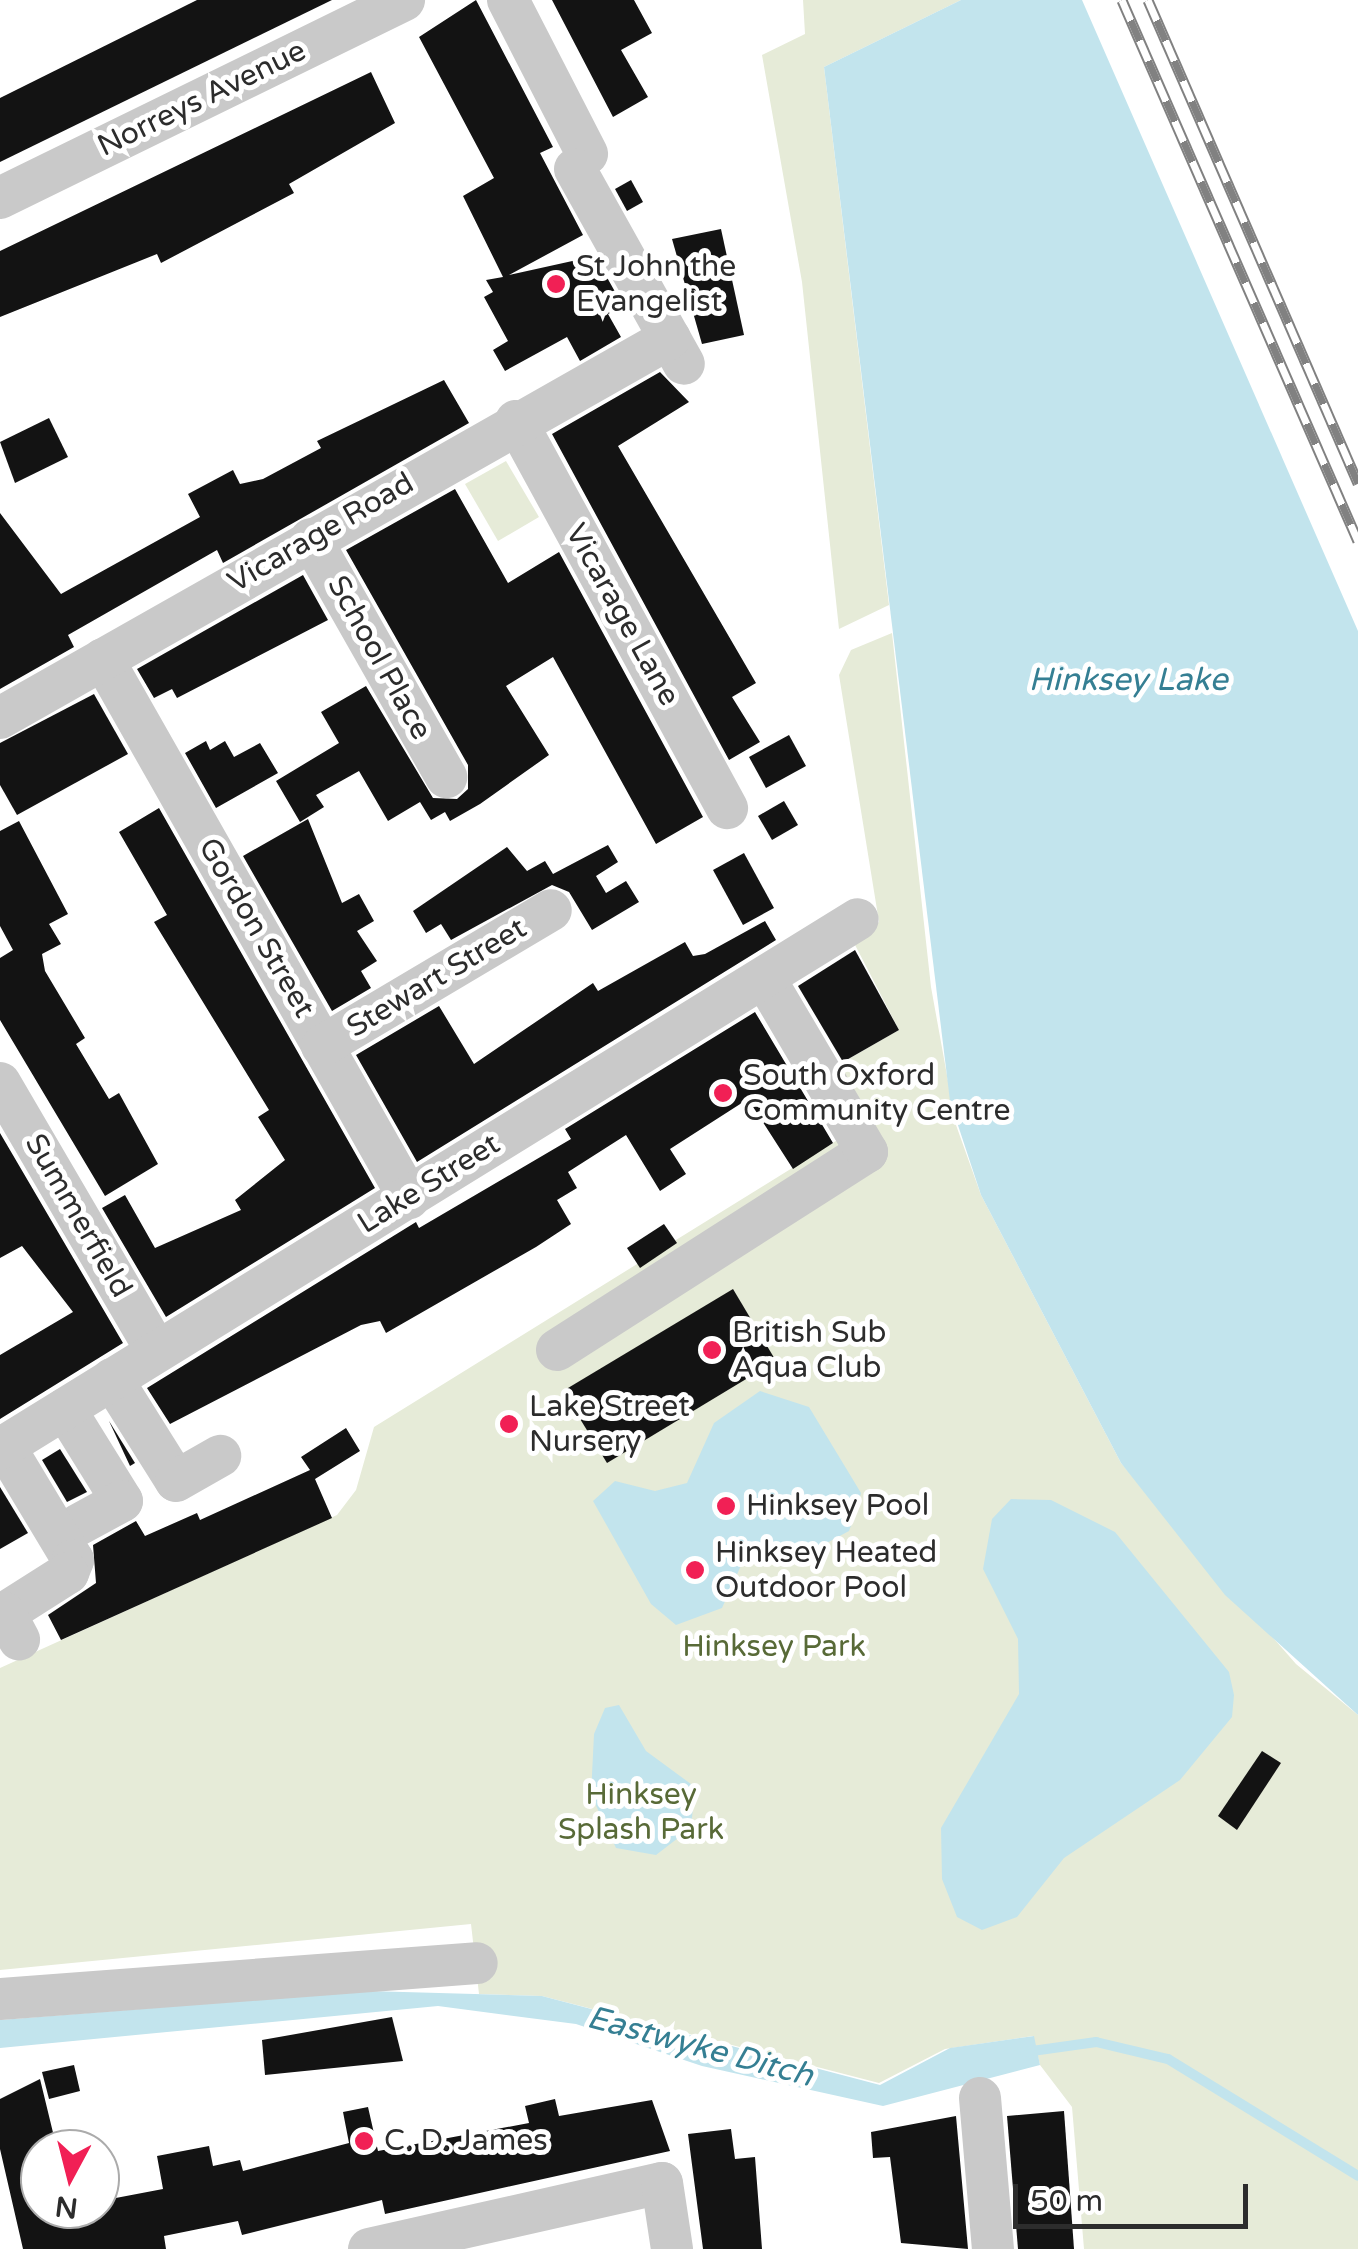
<!DOCTYPE html>
<style>
body{margin:0}
#map{position:relative;width:1358px;height:2249px;overflow:hidden;background:#fff;font-family:"Varela Round",sans-serif}
div>[style]{position:absolute}
[style*='--x']{left:calc(var(--x)*1px);top:calc(var(--y)*1px);width:calc(var(--w)*1px);rotate:calc(var(--a)*1deg)}
.green>*{inset:0;background:#e6ebd8}
.water>*{inset:0;background:#c2e4ed}
.stream>*{height:10px;margin:-5px;padding:0 5px;transform-origin:5px;border-radius:5px;background:#c2e4ed}
.building>*{inset:0;background:#131313}
.minor>*{height:42px;margin:-21px;padding:0 21px;transform-origin:21px;border-radius:21px;background:#c9c9c9}
.rail>*{height:11px;margin-top:-5.5px;transform-origin:0;background:repeating-linear-gradient(90deg,#fff 0 22px,#818181 0 44px);box-sizing:border-box;border-block:2px solid #818181}
.dots>*{width:28px;height:28px;translate:-50% -50%;box-sizing:border-box;border:5px solid #fff;border-radius:50%}
span{translate:-50% -50%;white-space:nowrap;text-align:center;line-height:1.15;-webkit-text-stroke:10px #fff;paint-order:stroke}
.street-label{font-size:30px;color:#2c2c2c}
.poi-label{font-size:30px;color:#2c2c2c}
.left{translate:0 -50%;text-align:left}
.park-label{font-size:30px;color:#586a37}
.water-label{font-size:32px;color:#357f93;font-style:italic}
.north{position:absolute;left:20px;top:2129px;width:100px;height:100px;box-sizing:border-box;background:#fff;border:2px solid #ababab;border-radius:50%;rotate:187deg;font-size:28px;font-weight:700;line-height:40px;text-align:center;color:#2c2c2c}
.north::after{content:'';display:block;margin:auto;width:35px;height:45px;background:#f12055;clip-path:polygon(50% 0,100% 100%,50% 72%,0 100%)}
.scale{position:absolute;left:1013px;top:2184px;width:235px;height:45px;box-sizing:border-box;border:5px solid #2c2c2c;border-top:0;padding-left:12px;font-size:30px;line-height:35px;white-space:nowrap;color:#2c2c2c;-webkit-text-stroke:8px #fff;paint-order:stroke}
</style>
<div id="map">
<div class="green">
<div style="clip-path:polygon(803px 0,961px 0,824px 67px,889px 605px,839px 629px,802px 282px,762px 55px,805px 34px)"></div>
<div style="clip-path:polygon(506px 461px,539px 517px,498px 541px,465px 484px)"></div>
<div style="clip-path:polygon(892px 633px,931px 987px,956px 1125px,981px 1195px,1121px 1463px,1296px 1664px,1358px 1715px,1358px 2249px,1084px 2249px,1072px 2107px,1040px 2065px,1033px 2036px,945px 2049px,879px 2083px,542px 1996px,479px 1994px,471px 1924px,0 1970px,0 1668px,337px 1515px,356px 1490px,374px 1427px,868px 1121px,838px 1065px,899px 1030px,853px 941px,879px 922px,839px 675px,851px 650px)"></div>
</div>
<div class="water">
<div style="clip-path:polygon(961px 0,1082px 0,1358px 631px,1358px 1715px,1225px 1595px,1121px 1463px,981px 1195px,950px 1101px,824px 67px)"></div>
<div style="clip-path:polygon(760px 1391px,809px 1407px,861px 1493px,856px 1512px,849px 1531px,799px 1558px,761px 1549px,743px 1561px,722px 1608px,676px 1625px,651px 1604px,593px 1501px,615px 1481px,655px 1491px,687px 1483px,714px 1423px)"></div>
<div style="clip-path:polygon(1011px 1499px,1051px 1500px,1115px 1532px,1229px 1672px,1234px 1695px,1232px 1717px,1180px 1780px,1064px 1858px,1017px 1917px,982px 1930px,957px 1917px,942px 1879px,941px 1828px,1019px 1694px,1018px 1639px,983px 1569px,992px 1519px)"></div>
<div style="clip-path:polygon(619px 1705px,646px 1751px,695px 1787px,691px 1828px,656px 1855px,616px 1848px,591px 1795px,594px 1734px,605px 1708px)"></div>
<div style="clip-path:polygon(368px 1991px,542px 1996px,880px 2085px,950px 2048px,1034px 2036px,1040px 2065px,883px 2106px,702px 2066px,576px 2024px,438px 2006px,0 2048px,0 2020px)"></div>
</div>
<div class="stream">
<div style="--x:1025;--y:2052;--w:72;--a:-8"></div>
<div style="--x:1096;--y:2042;--w:74;--a:13.3"></div>
<div style="--x:1168;--y:2059;--w:223;--a:31.6"></div>
</div>
<div class="building">
<div style="clip-path:polygon(197px 0,332px 0,0 162px,0 98px)"></div>
<div style="clip-path:polygon(476px 0,553px 147px,540px 153px,583px 235px,509px 275px,595px 256px,623px 306px,608px 314px,621px 337px,580px 361px,567px 337px,505px 371px,493px 350px,508px 341px,484px 297px,493px 292px,486px 280px,503px 277px,463px 196px,494px 178px,419px 37px)"></div>
<div style="clip-path:polygon(552px 0,634px 0,652px 33px,621px 50px,648px 97px,613px 117px)"></div>
<div style="clip-path:polygon(371px 72px,395px 123px,289px 184px,294px 193px,161px 263px,157px 254px,0 317px,0 251px)"></div>
<div style="clip-path:polygon(631px 180px,643px 202px,627px 211px,615px 189px)"></div>
<div style="clip-path:polygon(721px 229px,744px 335px,702px 344px,672px 239px)"></div>
<div style="clip-path:polygon(660px 372px,689px 402px,618px 446px,756px 683px,732px 697px,760px 742px,729px 760px,552px 434px)"></div>
<div style="clip-path:polygon(444px 380px,469px 423px,223px 563px,217px 550px,68px 635px,74px 647px,0 689px,0 513px,61px 594px,200px 517px,188px 494px,233px 470px,240px 484px,263px 479px,321px 448px,317px 441px)"></div>
<div style="clip-path:polygon(49px 418px,68px 457px,15px 483px,0 442px)"></div>
<div style="clip-path:polygon(455px 489px,508px 583px,559px 552px,703px 817px,656px 844px,553px 657px,506px 686px,549px 755px,480px 804px,450px 821px,445px 812px,431px 820px,420px 802px,388px 821px,359px 771px,316px 795px,324px 807px,300px 822px,276px 781px,339px 743px,321px 712px,366px 686px,433px 798px,457px 799px,468px 789px,468px 765px,346px 550px)"></div>
<div style="clip-path:polygon(303px 575px,328px 620px,177px 698px,172px 689px,154px 698px,137px 669px)"></div>
<div style="clip-path:polygon(94px 694px,128px 754px,17px 815px,0 785px,0 743px)"></div>
<div style="clip-path:polygon(789px 735px,806px 766px,766px 788px,749px 757px)"></div>
<div style="clip-path:polygon(206px 741px,210px 750px,225px 741px,234px 757px,260px 743px,278px 773px,216px 808px,185px 753px)"></div>
<div style="clip-path:polygon(784px 801px,798px 825px,772px 840px,758px 816px)"></div>
<div style="clip-path:polygon(159px 808px,375px 1188px,166px 1317px,102px 1208px,125px 1195px,155px 1248px,241px 1210px,235px 1200px,285px 1160px,258px 1117px,269px 1110px,154px 922px,167px 915px,119px 832px)"></div>
<div style="clip-path:polygon(308px 819px,342px 903px,359px 894px,374px 921px,357px 931px,377px 961px,361px 971px,371px 988px,332px 1011px,243px 856px)"></div>
<div style="clip-path:polygon(19px 821px,68px 914px,49px 924px,61px 944px,42px 954px,45px 971px,85px 1038px,76px 1044px,109px 1099px,119px 1093px,158px 1164px,105px 1196px,0 1020px,0 958px,13px 950px,0 926px,0 831px)"></div>
<div style="clip-path:polygon(608px 845px,618px 862px,596px 876px,606px 893px,626px 881px,639px 902px,592px 930px,569px 892px,552px 885px,451px 940px,441px 924px,426px 933px,413px 911px,507px 847px,527px 871px,545px 861px,553px 874px)"></div>
<div style="clip-path:polygon(744px 853px,774px 908px,743px 925px,713px 870px)"></div>
<div style="clip-path:polygon(765px 921px,776px 940px,417px 1162px,356px 1055px,439px 1006px,474px 1064px,593px 983px,598px 991px,685px 942px,693px 956px,705px 954px)"></div>
<div style="clip-path:polygon(855px 950px,899px 1030px,843px 1062px,798px 986px)"></div>
<div style="clip-path:polygon(755px 1012px,833px 1143px,793px 1169px,748px 1099px,670px 1149px,686px 1174px,660px 1191px,626px 1135px,568px 1172px,577px 1188px,557px 1200px,571px 1224px,536px 1247px,386px 1333px,380px 1321px,361px 1325px,170px 1424px,147px 1388px,416px 1222px,419px 1228px,571px 1139px,565px 1129px)"></div>
<div style="clip-path:polygon(0 1133px,123px 1343px,0 1419px,0 1355px,73px 1312px,22px 1246px,0 1258px)"></div>
<div style="clip-path:polygon(664px 1224px,677px 1243px,640px 1268px,627px 1248px)"></div>
<div style="clip-path:polygon(733px 1289px,776px 1361px,607px 1463px,563px 1391px)"></div>
<div style="clip-path:polygon(109px 1421px,135px 1463px,130px 1466px)"></div>
<div style="clip-path:polygon(346px 1428px,360px 1451px,315px 1479px,332px 1518px,61px 1640px,48px 1615px,96px 1583px,93px 1545px,136px 1521px,145px 1536px,197px 1513px,200px 1520px,310px 1470px,301px 1457px)"></div>
<div style="clip-path:polygon(60px 1449px,87px 1492px,67px 1502px,42px 1460px)"></div>
<div style="clip-path:polygon(0 1487px,28px 1533px,0 1549px)"></div>
<div style="clip-path:polygon(1262px 1751px,1281px 1763px,1237px 1830px,1218px 1816px)"></div>
<div style="clip-path:polygon(392px 2017px,403px 2061px,265px 2075px,262px 2040px)"></div>
<div style="clip-path:polygon(74px 2065px,80px 2091px,49px 2099px,42px 2072px)"></div>
<div style="clip-path:polygon(40px 2079px,57px 2149px,40px 2149px,40px 2209px,100px 2209px,100px 2201px,163px 2189px,157px 2156px,209px 2146px,213px 2166px,240px 2160px,243px 2171px,349px 2143px,343px 2112px,368px 2107px,378px 2151px,529px 2123px,525px 2106px,555px 2099px,559px 2116px,652px 2100px,670px 2151px,385px 2214px,382px 2200px,242px 2235px,238px 2221px,164px 2236px,166px 2249px,23px 2249px,0 2149px,0 2099px)"></div>
<div style="clip-path:polygon(1064px 2111px,1074px 2249px,1018px 2249px,1007px 2116px)"></div>
<div style="clip-path:polygon(956px 2116px,968px 2249px,901px 2243px,890px 2157px,873px 2158px,871px 2132px)"></div>
<div style="clip-path:polygon(731px 2129px,735px 2159px,755px 2157px,762px 2249px,703px 2249px,688px 2134px)"></div>
</div>
<div class="minor">
<div style="--x:508;--y:0;--w:173;--a:62.8"></div>
<div style="--x:575;--y:169;--w:223;--a:60.8"></div>
<div style="--x:0;--y:198;--w:450;--a:-26.1"></div>
<div style="--x:516;--y:421;--w:441;--a:61.4"></div>
<div style="--x:311;--y:539;--w:274;--a:60.4"></div>
<div style="--x:103;--y:659;--w:620;--a:60.42"></div>
<div style="--x:0;--y:718;--w:770;--a:-29.56"></div>
<div style="--x:322;--y:1046;--w:266;--a:-30.7"></div>
<div style="--x:0;--y:1083;--w:309;--a:59.7"></div>
<div style="--x:557;--y:1350;--w:368;--a:-32.6"></div>
<div style="--x:867;--y:1152;--w:201;--a:-120.5"></div>
<div style="--x:112;--y:1379;--w:120;--a:57.9"></div>
<div style="--x:176;--y:1481;--w:51;--a:-29.6"></div>
<div style="--x:65;--y:1409;--w:108;--a:58.2"></div>
<div style="--x:122;--y:1501;--w:50;--a:151.4"></div>
<div style="--x:5;--y:1447;--w:132;--a:59"></div>
<div style="--x:73;--y:1560;--w:14;--a:111"></div>
<div style="--x:68;--y:1573;--w:75;--a:147.6"></div>
<div style="--x:5;--y:1613;--w:30;--a:62"></div>
<div style="--x:0;--y:1449;--w:1008;--a:-31.7"></div>
<div style="--x:0;--y:1999;--w:478;--a:-4.3"></div>
<div style="--x:980;--y:2098;--w:152;--a:85.1"></div>
<div style="--x:369;--y:2249;--w:300;--a:-12.7"></div>
<div style="--x:662;--y:2183;--w:67;--a:81.4"></div>
</div>
<div class="rail">
<div style="--x:1122;--y:0;--w:590;--a:66.43"></div>
<div style="--x:1148;--y:0;--w:527;--a:66.5"></div>
</div>
<div class="dots">
<div style="left:556px;top:284px;background:#f12055"></div>
<div style="left:723px;top:1093px;background:#f12055"></div>
<div style="left:712px;top:1350px;background:#f12055"></div>
<div style="left:509px;top:1424px;background:#f12055"></div>
<div style="left:726px;top:1506px;background:#f12055"></div>
<div style="left:695px;top:1570px;background:#f12055"></div>
<div style="left:364px;top:2141px;background:#f12055"></div>
</div>
<div class="street-label">
<span style="left:202px;top:99px;rotate:-26deg">Norreys Avenue</span>
<span style="left:321px;top:533px;rotate:-30deg">Vicarage Road</span>
<span style="left:622px;top:615px;rotate:61deg">Vicarage Lane</span>
<span style="left:379px;top:658px;rotate:61deg">School Place</span>
<span style="left:256px;top:928px;rotate:60deg">Gordon Street</span>
<span style="left:437px;top:978px;rotate:-31deg">Stewart Street</span>
<span style="left:429px;top:1184px;rotate:-32deg">Lake Street</span>
<span style="left:78px;top:1216px;rotate:60deg">Summerfield</span>
</div>
<div class="poi-label">
<span class="left" style="left:576px;top:284px">St John the<br>Evangelist</span>
<span class="left" style="left:743px;top:1093px">South Oxford<br>Community Centre</span>
<span class="left" style="left:732px;top:1350px">British Sub<br>Aqua Club</span>
<span class="left" style="left:529px;top:1424px">Lake Street<br>Nursery</span>
<span class="left" style="left:746px;top:1506px">Hinksey Pool</span>
<span class="left" style="left:715px;top:1570px">Hinksey Heated<br>Outdoor Pool</span>
<span class="left" style="left:384px;top:2141px">C. D. James</span>
</div>
<div class="park-label">
<span style="left:774px;top:1647px">Hinksey Park</span>
<span style="left:641px;top:1812px">Hinksey<br>Splash Park</span>
</div>
<div class="water-label">
<span style="left:1128px;top:680px">Hinksey Lake</span>
<span style="left:700px;top:2047px;rotate:15deg">Eastwyke Ditch</span>
</div>
<div class="north">N</div>
<div class="scale">50 m</div>
</div>
